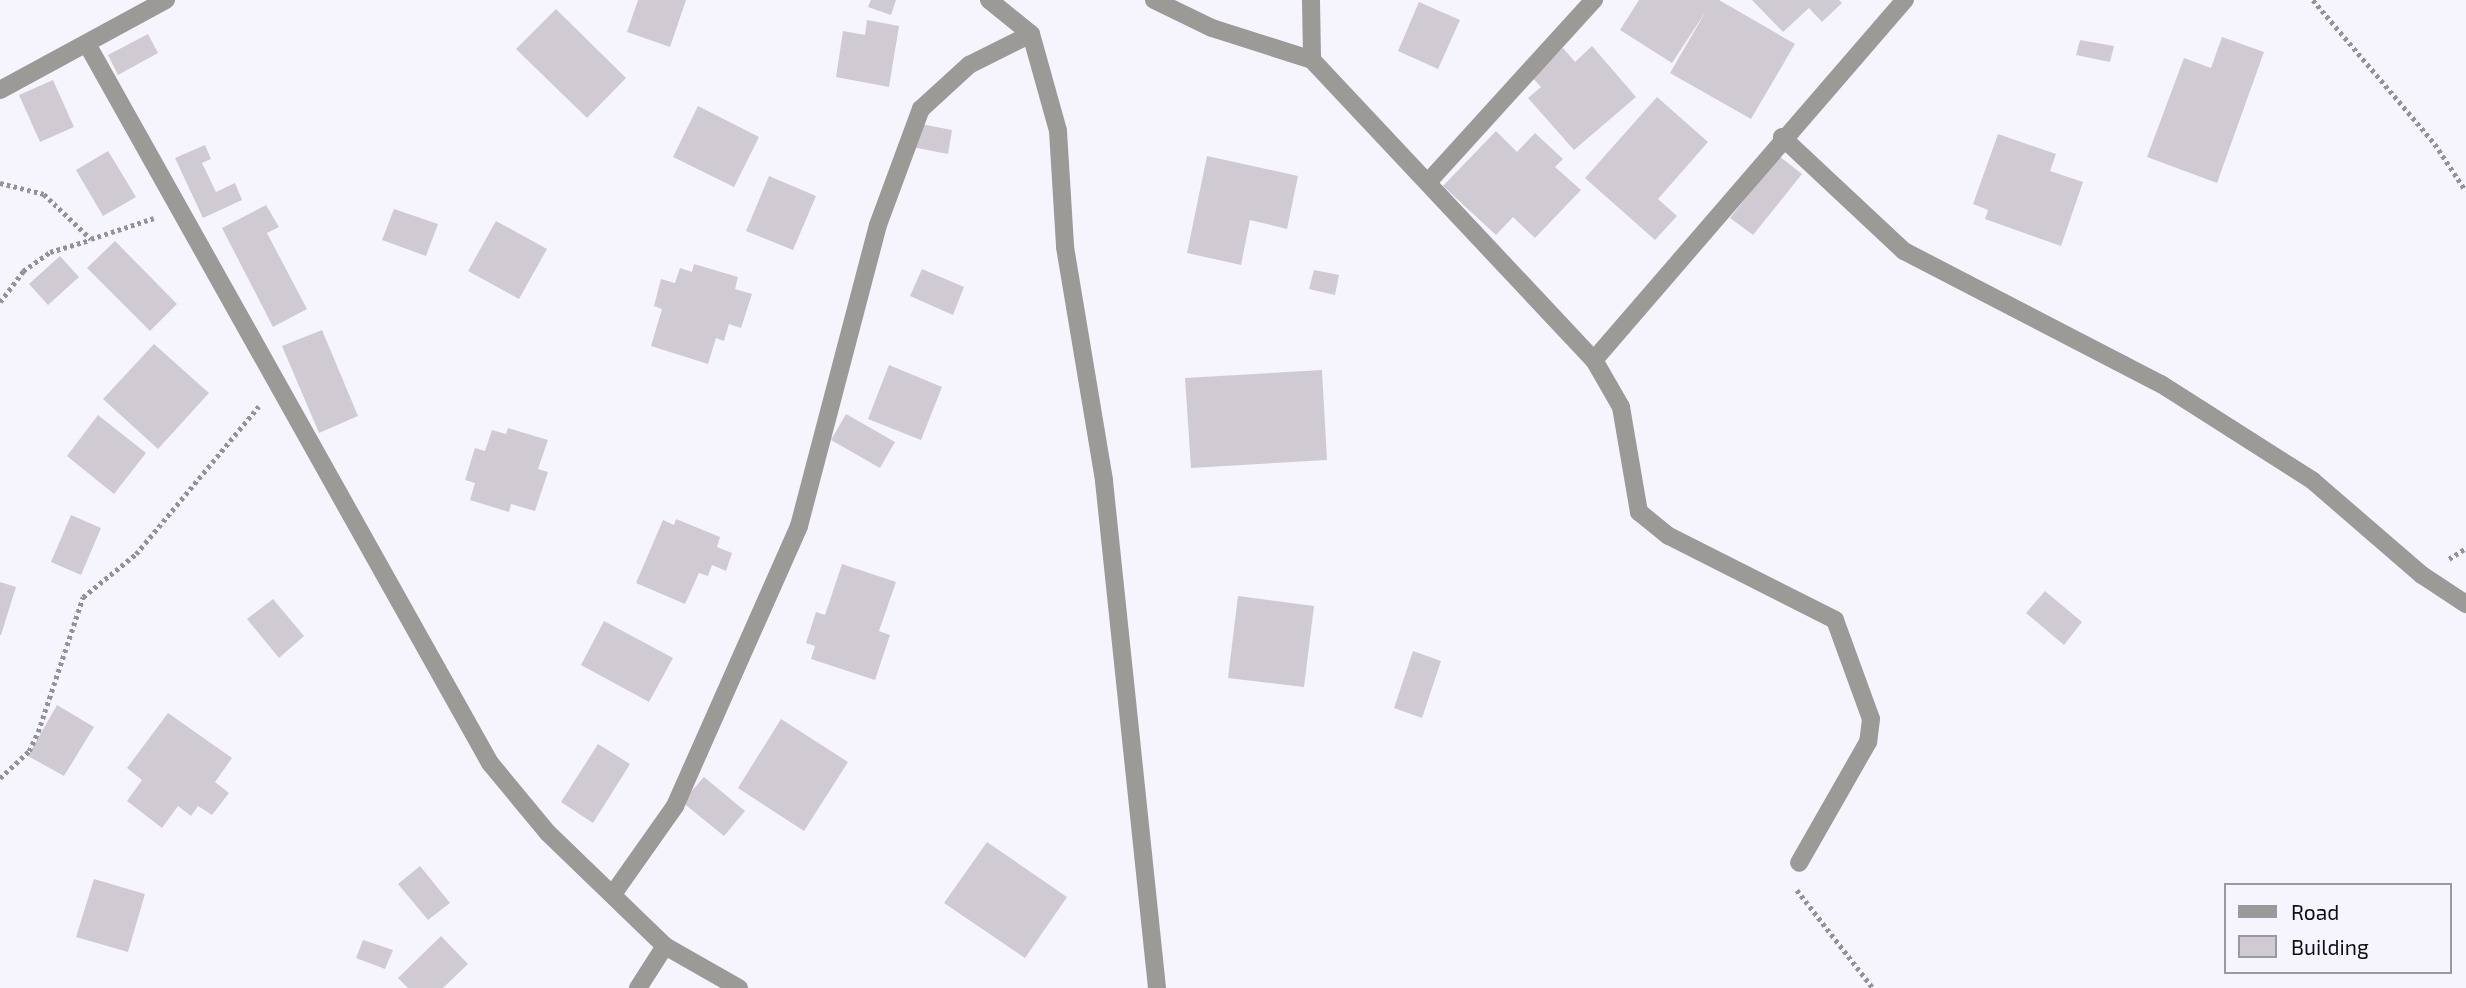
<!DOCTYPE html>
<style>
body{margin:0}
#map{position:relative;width:2466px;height:988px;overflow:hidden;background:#f6f5fe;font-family:"Exo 2",sans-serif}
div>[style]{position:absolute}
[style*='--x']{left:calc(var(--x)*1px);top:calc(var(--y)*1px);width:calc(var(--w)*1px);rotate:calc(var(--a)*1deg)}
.building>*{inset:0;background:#d0cbd2}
.path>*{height:4.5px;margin-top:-2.25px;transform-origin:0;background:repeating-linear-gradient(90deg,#929298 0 3.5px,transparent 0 7px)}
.minor>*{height:18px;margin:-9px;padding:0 9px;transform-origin:9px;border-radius:9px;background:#9b9a96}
span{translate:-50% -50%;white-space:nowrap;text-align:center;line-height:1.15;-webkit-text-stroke:6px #f6f5fe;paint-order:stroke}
.legend{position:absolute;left:2224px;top:883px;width:228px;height:91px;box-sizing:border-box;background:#f6f5fe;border:2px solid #99999f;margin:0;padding:9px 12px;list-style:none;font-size:21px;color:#0e0e11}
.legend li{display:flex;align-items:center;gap:14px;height:35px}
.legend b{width:35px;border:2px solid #99999f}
</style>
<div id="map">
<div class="building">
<div style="clip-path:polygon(638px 0,686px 0,670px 47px,627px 32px)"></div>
<div style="clip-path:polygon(871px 0,896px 0,891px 15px,868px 7px)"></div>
<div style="clip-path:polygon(1639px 0,1719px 0,1795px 44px,1751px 119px,1670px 73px,1706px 11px,1672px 63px,1620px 30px)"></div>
<div style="clip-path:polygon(1752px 0,1839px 0,1842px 3px,1822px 22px,1809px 8px,1783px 32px)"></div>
<div style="clip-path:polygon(1419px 2px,1460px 20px,1438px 69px,1398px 51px)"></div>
<div style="clip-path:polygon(556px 9px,626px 78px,587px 118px,516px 49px)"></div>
<div style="clip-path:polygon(867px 20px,899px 26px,889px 87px,836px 77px,843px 31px,865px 35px)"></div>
<div style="clip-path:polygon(148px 34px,158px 53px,118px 75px,108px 55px)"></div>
<div style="clip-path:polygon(2222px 37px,2264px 52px,2217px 183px,2147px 157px,2184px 58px,2211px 68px)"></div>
<div style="clip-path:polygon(2080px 40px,2114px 46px,2110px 62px,2076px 55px)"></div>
<div style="clip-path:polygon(1592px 46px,1636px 97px,1574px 150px,1528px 98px,1541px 87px,1530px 75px,1563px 48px,1575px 62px)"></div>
<div style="clip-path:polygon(53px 80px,74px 127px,40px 142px,19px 95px)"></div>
<div style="clip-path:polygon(1657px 97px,1708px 142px,1658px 199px,1677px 216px,1655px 240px,1585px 178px)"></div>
<div style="clip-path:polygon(698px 106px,759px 137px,734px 187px,673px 157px)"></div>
<div style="clip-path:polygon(916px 123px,952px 130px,948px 154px,912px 147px)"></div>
<div style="clip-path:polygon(1496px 131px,1517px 152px,1535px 133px,1563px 159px,1555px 167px,1581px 190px,1535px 238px,1513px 217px,1496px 235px,1443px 186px)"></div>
<div style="clip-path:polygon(1998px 134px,2056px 154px,2050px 171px,2083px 182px,2061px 246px,1985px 219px,1988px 210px,1973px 204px)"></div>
<div style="clip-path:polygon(205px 145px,211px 159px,202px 163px,216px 192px,235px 183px,242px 200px,203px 218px,175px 158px)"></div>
<div style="clip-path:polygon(108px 151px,136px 197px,103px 216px,76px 170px)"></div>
<div style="clip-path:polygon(1207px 156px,1298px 176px,1287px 229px,1250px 220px,1241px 265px,1187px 253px)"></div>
<div style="clip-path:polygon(1779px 156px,1802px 174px,1753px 235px,1730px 218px)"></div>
<div style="clip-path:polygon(769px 176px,816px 196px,793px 250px,746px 231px)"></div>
<div style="clip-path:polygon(266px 205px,279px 227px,267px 233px,307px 309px,273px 327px,222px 228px)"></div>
<div style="clip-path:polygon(394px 209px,438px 224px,426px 256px,382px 240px)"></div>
<div style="clip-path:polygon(496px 221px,547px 249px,519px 299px,468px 271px)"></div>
<div style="clip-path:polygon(115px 241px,177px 304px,150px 331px,87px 268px)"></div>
<div style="clip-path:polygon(60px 256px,79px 277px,48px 305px,29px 284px)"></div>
<div style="clip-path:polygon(694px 264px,738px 277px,735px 289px,752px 294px,741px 328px,729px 324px,724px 341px,716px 338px,708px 364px,651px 346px,662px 309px,654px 306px,661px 279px,675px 283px,680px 268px,692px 272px)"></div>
<div style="clip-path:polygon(922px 269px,964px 287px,953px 315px,910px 296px)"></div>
<div style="clip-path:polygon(1314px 270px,1339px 275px,1335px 295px,1309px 289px)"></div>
<div style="clip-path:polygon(322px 330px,358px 416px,319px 433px,282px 346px)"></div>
<div style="clip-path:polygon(154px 344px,209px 393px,158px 449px,103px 399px)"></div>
<div style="clip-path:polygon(889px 365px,942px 387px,921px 440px,868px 419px)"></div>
<div style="clip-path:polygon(1322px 370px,1327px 460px,1191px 468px,1185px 378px)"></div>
<div style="clip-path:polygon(846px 414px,895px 442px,880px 468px,831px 440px)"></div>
<div style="clip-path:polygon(98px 415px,146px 453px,114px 494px,67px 456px)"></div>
<div style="clip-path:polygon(508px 428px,548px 440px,538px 469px,548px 472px,535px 511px,511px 504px,509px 512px,470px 500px,475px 483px,465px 480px,475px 448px,485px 451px,492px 430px,506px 434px)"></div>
<div style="clip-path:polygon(71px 515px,101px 528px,81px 575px,51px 562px)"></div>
<div style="clip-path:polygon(676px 519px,720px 537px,717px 547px,732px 553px,726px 571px,712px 565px,708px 576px,699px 573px,685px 604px,636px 583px,663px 520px,674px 525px)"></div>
<div style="clip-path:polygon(842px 564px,896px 582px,879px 631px,890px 635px,875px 680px,811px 659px,815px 646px,806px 643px,816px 612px,825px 615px)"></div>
<div style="clip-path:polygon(0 582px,16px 587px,1px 635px,0 635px)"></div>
<div style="clip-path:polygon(2045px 591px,2082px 622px,2064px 645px,2026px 613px)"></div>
<div style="clip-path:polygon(1238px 596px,1314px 606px,1304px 687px,1228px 678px)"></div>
<div style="clip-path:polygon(273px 599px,304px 636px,279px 658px,247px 619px)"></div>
<div style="clip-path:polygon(604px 621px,673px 658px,649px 702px,581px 665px)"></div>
<div style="clip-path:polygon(1413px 651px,1441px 661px,1422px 718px,1394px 708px)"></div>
<div style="clip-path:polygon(57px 705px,94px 727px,64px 776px,28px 756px)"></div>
<div style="clip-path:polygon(168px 713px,232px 758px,215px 782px,229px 793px,212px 815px,198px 806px,191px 816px,178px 806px,162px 828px,127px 801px,142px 780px,127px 768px)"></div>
<div style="clip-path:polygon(781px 719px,848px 762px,804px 831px,738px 788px)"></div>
<div style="clip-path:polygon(598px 744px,630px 764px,593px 823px,561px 802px)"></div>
<div style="clip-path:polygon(704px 777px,745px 811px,724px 836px,682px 802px)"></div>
<div style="clip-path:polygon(987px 842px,1067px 897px,1025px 958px,944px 903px)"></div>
<div style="clip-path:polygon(420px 866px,450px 903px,428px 920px,398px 884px)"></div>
<div style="clip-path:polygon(94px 879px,145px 894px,128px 952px,76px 937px)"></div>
<div style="clip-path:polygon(441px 936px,468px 964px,443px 988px,408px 988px,398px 978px)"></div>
<div style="clip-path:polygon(363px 940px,393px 950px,385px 969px,356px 958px)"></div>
</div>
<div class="path">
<div style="--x:2313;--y:0;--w:189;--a:49.7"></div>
<div style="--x:2435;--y:144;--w:56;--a:56.6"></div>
<div style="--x:0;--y:183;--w:45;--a:14"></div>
<div style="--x:44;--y:194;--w:65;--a:43.8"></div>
<div style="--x:91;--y:239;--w:66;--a:-18.4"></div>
<div style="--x:0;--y:302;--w:39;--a:-53"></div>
<div style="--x:23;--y:271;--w:33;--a:-35"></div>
<div style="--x:50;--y:252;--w:42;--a:-16.7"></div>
<div style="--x:2449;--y:559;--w:20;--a:-33"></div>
<div style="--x:0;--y:778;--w:40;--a:-43"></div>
<div style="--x:29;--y:751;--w:21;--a:-65"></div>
<div style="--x:38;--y:732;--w:142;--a:-71.6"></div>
<div style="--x:83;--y:597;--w:68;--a:-39.1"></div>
<div style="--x:136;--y:554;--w:192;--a:-50.3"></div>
<div style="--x:1797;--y:890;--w:124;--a:52.2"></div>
</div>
<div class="minor">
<div style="--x:989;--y:0;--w:54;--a:39"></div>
<div style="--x:1031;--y:34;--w:101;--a:74.4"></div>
<div style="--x:1058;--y:131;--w:116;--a:86.5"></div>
<div style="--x:1065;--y:247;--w:237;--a:80.5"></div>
<div style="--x:1104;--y:481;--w:510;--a:84.03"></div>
<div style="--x:1154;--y:0;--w:64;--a:25.8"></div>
<div style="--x:1212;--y:28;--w:105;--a:17.7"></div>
<div style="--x:1312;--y:60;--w:412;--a:46.8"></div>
<div style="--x:1594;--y:360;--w:54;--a:60.1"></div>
<div style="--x:1621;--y:407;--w:107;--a:80.3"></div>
<div style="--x:1639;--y:512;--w:38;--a:39"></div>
<div style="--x:1669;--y:536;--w:186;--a:26.8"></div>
<div style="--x:1835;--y:620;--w:105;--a:70"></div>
<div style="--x:1871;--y:719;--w:23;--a:97"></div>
<div style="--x:1868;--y:742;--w:139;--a:119.7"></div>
<div style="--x:1311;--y:0;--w:60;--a:89"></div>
<div style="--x:87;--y:44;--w:824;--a:60.73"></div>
<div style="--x:490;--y:763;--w:91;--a:50.4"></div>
<div style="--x:548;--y:833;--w:163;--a:44"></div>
<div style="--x:665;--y:946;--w:85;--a:29.6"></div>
<div style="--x:0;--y:90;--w:189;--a:-28.5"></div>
<div style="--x:1782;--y:137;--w:167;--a:43.1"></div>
<div style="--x:1904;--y:251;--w:289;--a:27.4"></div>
<div style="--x:2161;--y:384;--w:180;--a:32.5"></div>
<div style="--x:2313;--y:481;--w:144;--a:40.8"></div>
<div style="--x:2422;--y:575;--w:53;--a:33.4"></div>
<div style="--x:1430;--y:180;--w:244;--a:-47.7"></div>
<div style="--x:1594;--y:360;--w:476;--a:-49.2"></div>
<div style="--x:613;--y:894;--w:108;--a:-54.8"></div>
<div style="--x:675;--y:806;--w:306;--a:-66.1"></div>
<div style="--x:799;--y:526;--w:311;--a:-75.3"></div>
<div style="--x:878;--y:225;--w:124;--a:-69.7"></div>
<div style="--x:921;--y:109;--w:65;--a:-42.5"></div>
<div style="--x:969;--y:65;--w:69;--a:-26.6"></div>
<div style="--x:638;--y:988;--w:50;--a:-57.3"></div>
</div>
<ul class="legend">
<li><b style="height:9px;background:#9b9a96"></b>Road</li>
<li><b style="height:19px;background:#d0cbd2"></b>Building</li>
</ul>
</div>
